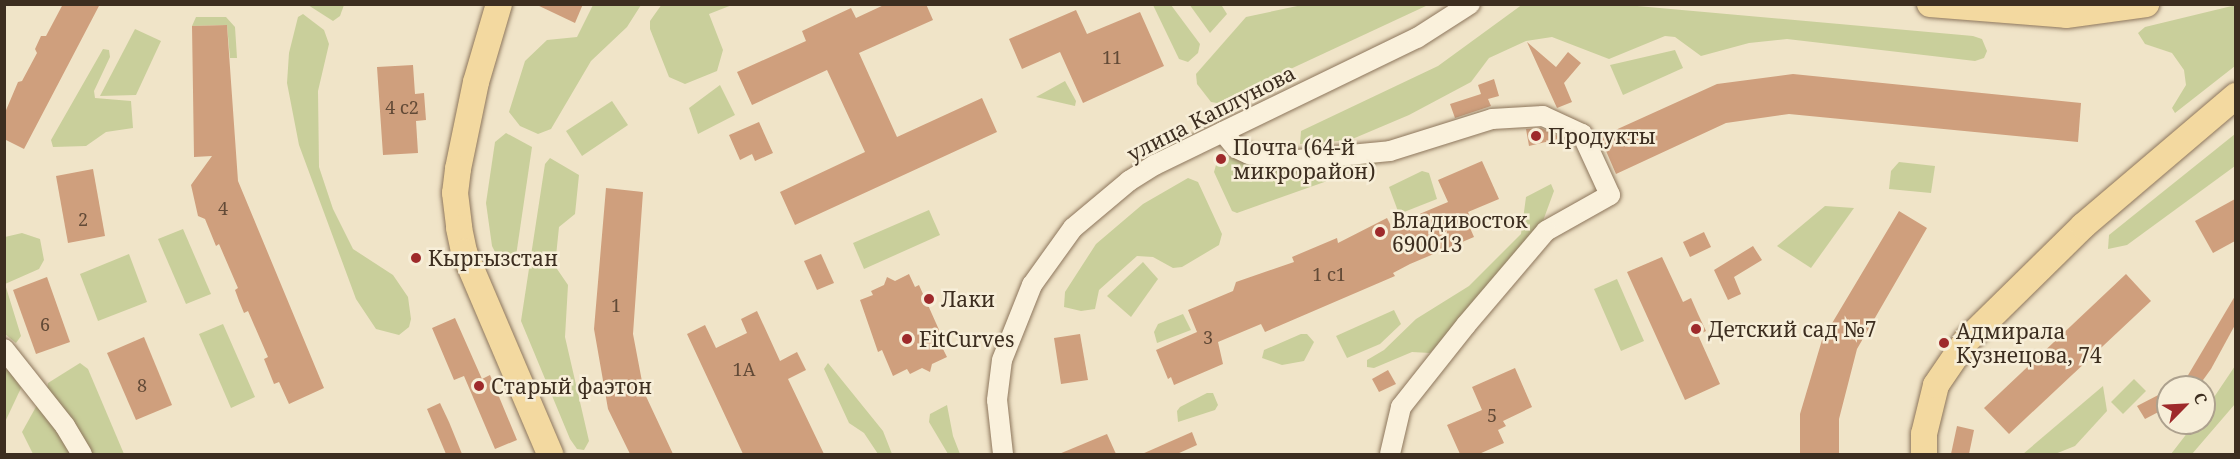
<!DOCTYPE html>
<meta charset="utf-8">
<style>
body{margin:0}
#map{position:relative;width:2240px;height:459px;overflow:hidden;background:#f0e4c8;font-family:"Noto Serif",serif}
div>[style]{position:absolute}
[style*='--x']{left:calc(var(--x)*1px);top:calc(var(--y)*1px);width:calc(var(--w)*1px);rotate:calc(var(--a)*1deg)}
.green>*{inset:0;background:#c9cf9b}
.building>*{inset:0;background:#cf9f7d}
.roads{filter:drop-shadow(0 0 2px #8d765c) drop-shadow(0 0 2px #8d765c)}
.minor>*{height:20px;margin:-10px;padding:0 10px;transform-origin:10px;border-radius:10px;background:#faf1dc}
.major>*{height:26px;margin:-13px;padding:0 13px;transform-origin:13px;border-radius:13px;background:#f3d9a0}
.dots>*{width:16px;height:16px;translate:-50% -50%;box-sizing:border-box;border:3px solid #f7eed8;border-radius:50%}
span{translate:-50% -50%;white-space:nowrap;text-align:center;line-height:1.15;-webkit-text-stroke:5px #f7eed8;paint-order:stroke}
.number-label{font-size:18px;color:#624a37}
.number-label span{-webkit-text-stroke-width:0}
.street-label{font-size:21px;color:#3d2e20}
.poi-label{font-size:21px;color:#3d2e20}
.left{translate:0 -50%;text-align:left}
.frame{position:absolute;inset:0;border:6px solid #3d2e20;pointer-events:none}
.north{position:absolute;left:2156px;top:375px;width:60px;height:60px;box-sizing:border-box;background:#f7eed8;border:2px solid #ada18e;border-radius:50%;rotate:66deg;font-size:16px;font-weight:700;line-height:24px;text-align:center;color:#3d2e20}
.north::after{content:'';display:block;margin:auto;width:21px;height:27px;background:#9e2a2b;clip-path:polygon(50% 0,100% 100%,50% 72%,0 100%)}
</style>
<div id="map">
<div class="green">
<div style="clip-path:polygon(662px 4px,732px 5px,709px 14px,723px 50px,717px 71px,685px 84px,669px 77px,650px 29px,650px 21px)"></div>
<div style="clip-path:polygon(1189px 4px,1222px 6px,1227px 14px,1210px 33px)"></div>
<div style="clip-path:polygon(1523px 4px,1626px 5px,1973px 36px,1982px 39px,1987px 51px,1984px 58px,1975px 61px,1787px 39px,1749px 43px,1701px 56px,1675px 37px,1665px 36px,1609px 59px,1552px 37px,1526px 41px,1489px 58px,1471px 82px,1409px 115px,1350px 140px,1300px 144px,1301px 131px,1438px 66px)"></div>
<div style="clip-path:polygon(308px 5px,344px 5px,340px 16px,333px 21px)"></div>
<div style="clip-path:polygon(593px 5px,641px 5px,627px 27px,591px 61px,551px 129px,538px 134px,520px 126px,509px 112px,525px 61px,547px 40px,577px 37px)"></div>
<div style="clip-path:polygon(1153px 5px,1171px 5px,1200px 44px,1198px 53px,1188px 62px,1179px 59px)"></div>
<div style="clip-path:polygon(1302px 5px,1428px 5px,1217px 103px,1211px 102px,1197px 84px,1196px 74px,1246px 17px)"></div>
<div style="clip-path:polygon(2236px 5px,2235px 66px,2175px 113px,2172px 108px,2186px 85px,2184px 70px,2172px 53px,2145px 44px,2138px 33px,2145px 27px)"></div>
<div style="clip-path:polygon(303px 14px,324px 30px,329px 44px,318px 91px,319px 167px,333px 209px,353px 249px,393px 275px,408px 297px,411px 319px,409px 327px,399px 335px,376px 329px,356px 299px,299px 145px,287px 83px,289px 53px,298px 17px)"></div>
<div style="clip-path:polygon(196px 17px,226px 17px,235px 27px,237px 58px,230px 58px,227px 25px,192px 26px)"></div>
<div style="clip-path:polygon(135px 29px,161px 41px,136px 95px,100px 96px)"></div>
<div style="clip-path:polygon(103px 49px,109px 50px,110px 57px,94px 91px,95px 98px,131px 101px,133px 128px,106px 132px,86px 146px,53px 147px,51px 140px)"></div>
<div style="clip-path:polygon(1675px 50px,1683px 68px,1623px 95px,1610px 65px)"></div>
<div style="clip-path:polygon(1065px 81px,1076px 101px,1075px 106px,1036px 97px)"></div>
<div style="clip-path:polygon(720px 85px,735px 115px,698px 134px,689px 108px)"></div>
<div style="clip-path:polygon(612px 101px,628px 125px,582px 156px,566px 131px)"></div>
<div style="clip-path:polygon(506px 133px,532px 147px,515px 263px,502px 266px,492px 246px,486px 203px,495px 142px)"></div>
<div style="clip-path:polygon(2235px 134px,2235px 166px,2127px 245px,2108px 249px,2109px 235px)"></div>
<div style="clip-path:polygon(1234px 155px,1262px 167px,1378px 163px,1237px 213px,1232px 211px,1214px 172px,1216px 165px)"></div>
<div style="clip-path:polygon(550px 158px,579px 175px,575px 214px,559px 227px,555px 266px,568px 285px,565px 337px,589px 441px,584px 450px,577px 449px,570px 439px,521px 321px,545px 164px)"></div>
<div style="clip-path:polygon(1899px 162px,1935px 166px,1931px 193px,1889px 189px,1891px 171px)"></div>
<div style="clip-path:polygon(1422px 171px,1429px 173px,1437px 199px,1399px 214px,1389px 187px)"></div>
<div style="clip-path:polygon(1188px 178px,1198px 182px,1222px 234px,1219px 245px,1182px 267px,1173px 268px,1153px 257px,1137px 256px,1099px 290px,1095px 309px,1081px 311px,1064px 307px,1065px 292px,1096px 244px,1143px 204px)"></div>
<div style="clip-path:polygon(1551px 184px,1554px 191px,1540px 229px,1430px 353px,1412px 352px,1374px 368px,1367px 367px,1367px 360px,1384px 350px,1416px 319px,1469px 286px,1521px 234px,1526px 197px)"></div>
<div style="clip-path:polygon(1825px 206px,1854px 208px,1811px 268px,1777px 246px)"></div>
<div style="clip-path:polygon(929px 210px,940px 235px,864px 269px,853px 243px)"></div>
<div style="clip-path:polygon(183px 229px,211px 294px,186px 304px,158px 239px)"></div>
<div style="clip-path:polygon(22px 233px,40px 239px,44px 260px,39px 269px,5px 284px,21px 336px,16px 343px,5px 334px,5px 237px)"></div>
<div style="clip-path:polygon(129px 254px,147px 302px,98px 321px,80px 274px)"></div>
<div style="clip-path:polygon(1143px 262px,1158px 279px,1131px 317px,1107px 296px)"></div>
<div style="clip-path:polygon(1617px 279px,1644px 341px,1621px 351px,1594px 289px)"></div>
<div style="clip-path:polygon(1394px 310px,1401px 324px,1380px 344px,1347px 358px,1336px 336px)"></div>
<div style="clip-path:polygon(1183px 314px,1191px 330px,1157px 343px,1154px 332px,1158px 324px)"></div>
<div style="clip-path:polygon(223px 324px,255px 397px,231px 408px,199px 334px)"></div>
<div style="clip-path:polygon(1301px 334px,1307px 334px,1314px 342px,1304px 361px,1282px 365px,1262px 358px,1264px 350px)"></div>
<div style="clip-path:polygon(4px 362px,21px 388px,5px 422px,4px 422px)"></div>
<div style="clip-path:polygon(80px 363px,88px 369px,124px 454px,89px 454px,47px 390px,48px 383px)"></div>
<div style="clip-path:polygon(828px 363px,883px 431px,892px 454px,878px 454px,864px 433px,849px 423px,824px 369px)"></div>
<div style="clip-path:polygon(2235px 366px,2235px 404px,2192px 454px,2171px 454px,2195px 423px,2204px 423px,2204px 412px)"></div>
<div style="clip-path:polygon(2134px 379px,2146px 391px,2123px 414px,2111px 402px)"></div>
<div style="clip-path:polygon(2103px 386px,2107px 411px,2075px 446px,2055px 454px,2023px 454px)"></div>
<div style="clip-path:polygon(1207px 393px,1213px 393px,1218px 405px,1215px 410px,1178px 422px,1177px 411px,1180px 407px)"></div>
<div style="clip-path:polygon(37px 405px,74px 454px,33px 454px,22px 432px)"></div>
<div style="clip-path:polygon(947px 405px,953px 436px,960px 454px,948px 454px,929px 422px,930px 414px)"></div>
</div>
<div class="building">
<div style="clip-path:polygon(63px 4px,100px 4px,24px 149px,4px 139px,4px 115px,18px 82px,22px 81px,37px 53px,35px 49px,41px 36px,46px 36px)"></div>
<div style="clip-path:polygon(535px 4px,583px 4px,575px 23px)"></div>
<div style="clip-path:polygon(886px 4px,926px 4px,933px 20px,859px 53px,897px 137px,982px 98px,997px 132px,795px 225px,780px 192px,865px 152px,827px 70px,752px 105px,737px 72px,806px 41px,802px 31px,851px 8px,856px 18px)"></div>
<div style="clip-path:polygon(1076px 10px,1087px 34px,1140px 12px,1164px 66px,1083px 103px,1060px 52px,1022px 69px,1009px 39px)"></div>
<div style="clip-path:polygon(227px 25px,238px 181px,324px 388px,289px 404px,279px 382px,274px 384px,264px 359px,268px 357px,248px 311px,244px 313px,239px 301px,235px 290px,238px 288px,219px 244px,216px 246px,205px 219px,198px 216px,191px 185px,212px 156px,194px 157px,192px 26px)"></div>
<div style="clip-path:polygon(1527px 42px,1556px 67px,1568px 52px,1581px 63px,1564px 83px,1572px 102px,1557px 108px)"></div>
<div style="clip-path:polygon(413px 65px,415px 94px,424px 93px,426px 120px,416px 121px,418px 153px,383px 155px,377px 67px)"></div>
<div style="clip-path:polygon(1793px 74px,2081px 103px,2078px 142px,1789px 114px,1726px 123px,1616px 174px,1600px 137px,1717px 84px)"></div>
<div style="clip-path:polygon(1494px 79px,1499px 96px,1488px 99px,1491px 106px,1455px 118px,1450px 104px,1481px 94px,1478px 85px)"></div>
<div style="clip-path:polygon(759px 122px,773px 153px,755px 161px,752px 154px,740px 160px,729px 135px)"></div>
<div style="clip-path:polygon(1541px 128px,1562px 138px,1529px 146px,1526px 129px)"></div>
<div style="clip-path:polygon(1482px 161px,1499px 199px,1468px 212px,1471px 219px,1467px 221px,1474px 237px,1410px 264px,1393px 273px,1395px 276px,1265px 332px,1261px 324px,1218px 342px,1223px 364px,1174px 385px,1171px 377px,1168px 379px,1156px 350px,1197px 332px,1188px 310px,1233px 291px,1236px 282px,1294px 262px,1292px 257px,1337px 238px,1338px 243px,1387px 218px,1391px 226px,1448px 202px,1438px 180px)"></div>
<div style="clip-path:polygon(93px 169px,105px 236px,68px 243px,56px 176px)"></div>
<div style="clip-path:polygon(606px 188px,643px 192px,633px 334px,644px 392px,673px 454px,630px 454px,608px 409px,594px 329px)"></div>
<div style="clip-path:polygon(2235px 199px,2235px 241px,2213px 253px,2195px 221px)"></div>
<div style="clip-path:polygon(1899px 211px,1927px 228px,1857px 349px,1839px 419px,1839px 454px,1800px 454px,1800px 414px,1822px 340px)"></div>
<div style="clip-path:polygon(1704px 232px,1711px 247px,1690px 257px,1683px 242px)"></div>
<div style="clip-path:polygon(1753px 246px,1762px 260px,1734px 277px,1741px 294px,1728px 300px,1714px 270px)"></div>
<div style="clip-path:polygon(821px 254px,834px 283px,817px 290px,804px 261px)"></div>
<div style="clip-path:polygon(1662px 257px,1683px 302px,1691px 298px,1698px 314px,1706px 331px,1698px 335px,1720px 384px,1685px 400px,1627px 272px)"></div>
<div style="clip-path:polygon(909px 274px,915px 287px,919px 285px,944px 341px,940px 343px,947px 357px,932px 364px,930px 372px,922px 368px,910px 374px,907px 369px,893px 376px,882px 350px,878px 352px,860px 300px,873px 295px,871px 291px,884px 285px,887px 277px,895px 281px)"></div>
<div style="clip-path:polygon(2126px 274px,2151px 301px,2009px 434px,1984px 408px)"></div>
<div style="clip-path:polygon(47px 277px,70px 342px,36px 354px,13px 290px)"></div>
<div style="clip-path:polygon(2235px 296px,2235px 325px,2211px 369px,2198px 387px,2181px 387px)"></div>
<div style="clip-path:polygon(757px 311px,780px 361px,797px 352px,806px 370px,788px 379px,824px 454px,743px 454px,687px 334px,705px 325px,716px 348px,747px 333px,741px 319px)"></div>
<div style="clip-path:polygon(455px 318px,482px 379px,490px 375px,517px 440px,495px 449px,464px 376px,454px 380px,432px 328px)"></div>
<div style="clip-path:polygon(1080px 334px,1088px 380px,1061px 384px,1054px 338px)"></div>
<div style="clip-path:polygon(144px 337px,172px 405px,136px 420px,107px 353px)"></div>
<div style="clip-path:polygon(1515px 368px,1532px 407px,1503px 421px,1506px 426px,1498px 430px,1504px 443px,1479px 454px,1460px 454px,1447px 425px,1482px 410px,1472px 387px)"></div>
<div style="clip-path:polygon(1388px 370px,1396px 384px,1379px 392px,1372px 379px)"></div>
<div style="clip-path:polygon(2168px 390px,2168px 407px,2145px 419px,2137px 406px)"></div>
<div style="clip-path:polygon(440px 403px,449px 422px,462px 454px,446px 454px,427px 409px)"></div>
<div style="clip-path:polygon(1957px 426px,1974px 430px,1969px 454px,1951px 454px)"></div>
<div style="clip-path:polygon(1192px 432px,1197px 445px,1177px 454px,1142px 454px)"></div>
<div style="clip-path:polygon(1107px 434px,1116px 454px,1059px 454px)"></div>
</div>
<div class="roads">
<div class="minor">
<div style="--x:1223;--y:132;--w:21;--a:51"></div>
<div style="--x:1236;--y:148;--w:14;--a:25"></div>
<div style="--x:1249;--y:154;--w:39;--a:10"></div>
<div style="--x:1287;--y:161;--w:103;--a:-5.5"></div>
<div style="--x:1390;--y:151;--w:107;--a:-17.4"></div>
<div style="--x:1492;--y:119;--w:51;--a:-3.4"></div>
<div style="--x:1543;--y:116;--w:43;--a:24.8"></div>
<div style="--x:1582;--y:134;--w:67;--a:65.3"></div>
<div style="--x:1610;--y:195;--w:73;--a:150.6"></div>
<div style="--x:1546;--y:231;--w:123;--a:130.4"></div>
<div style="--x:1466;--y:325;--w:105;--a:128.4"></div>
<div style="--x:1401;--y:407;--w:48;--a:103.2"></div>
<div style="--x:4;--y:349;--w:98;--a:51.6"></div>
<div style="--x:65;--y:426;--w:33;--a:59"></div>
<div style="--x:1003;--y:454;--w:54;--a:-96.3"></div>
<div style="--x:997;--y:400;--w:40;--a:-82.9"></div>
<div style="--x:1002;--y:360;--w:81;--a:-68.2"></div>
<div style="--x:1032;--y:285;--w:70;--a:-54.3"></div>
<div style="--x:1073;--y:228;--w:73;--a:-40"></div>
<div style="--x:1129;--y:181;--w:31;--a:-32"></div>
<div style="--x:1155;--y:165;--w:291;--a:-25.9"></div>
<div style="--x:1417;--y:38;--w:63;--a:-32.7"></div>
</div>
<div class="major">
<div style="--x:499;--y:4;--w:81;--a:106.4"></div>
<div style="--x:476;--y:82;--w:89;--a:101.7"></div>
<div style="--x:458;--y:169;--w:24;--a:97"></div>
<div style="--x:455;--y:193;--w:35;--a:83"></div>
<div style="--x:459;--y:228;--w:25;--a:78"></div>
<div style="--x:464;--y:252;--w:220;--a:66.9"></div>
<div style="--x:1930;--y:4;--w:136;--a:4.6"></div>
<div style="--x:2066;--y:15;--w:81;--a:-7.8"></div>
<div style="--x:1924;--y:454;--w:20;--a:-90"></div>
<div style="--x:1924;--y:434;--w:50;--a:-76.2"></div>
<div style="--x:1936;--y:385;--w:53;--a:-55.7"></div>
<div style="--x:1966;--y:341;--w:164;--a:-44.5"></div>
<div style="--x:2083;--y:226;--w:201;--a:-40.4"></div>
</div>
</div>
<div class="dots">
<div style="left:1536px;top:136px;background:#9e2a2b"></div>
<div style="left:1221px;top:159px;background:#9e2a2b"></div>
<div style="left:1380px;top:232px;background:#9e2a2b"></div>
<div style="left:416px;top:258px;background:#9e2a2b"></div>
<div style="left:929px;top:299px;background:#9e2a2b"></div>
<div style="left:1696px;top:329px;background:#9e2a2b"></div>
<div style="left:907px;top:339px;background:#9e2a2b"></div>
<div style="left:1944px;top:343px;background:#9e2a2b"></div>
<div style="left:479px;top:386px;background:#9e2a2b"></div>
</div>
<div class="number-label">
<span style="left:1112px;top:57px">11</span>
<span style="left:402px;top:107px">4 с2</span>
<span style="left:223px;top:208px">4</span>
<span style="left:83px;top:219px">2</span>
<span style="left:1329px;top:274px">1 с1</span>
<span style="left:616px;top:305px">1</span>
<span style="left:45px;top:324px">6</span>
<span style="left:1208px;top:337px">3</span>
<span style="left:744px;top:369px">1А</span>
<span style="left:142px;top:385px">8</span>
<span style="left:1492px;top:415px">5</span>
</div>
<div class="street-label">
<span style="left:1211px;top:113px;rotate:-27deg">улица Каплунова</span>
</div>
<div class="poi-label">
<span class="left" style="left:1548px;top:136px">Продукты</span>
<span class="left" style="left:1233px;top:159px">Почта (64-й<br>микрорайон)</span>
<span class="left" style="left:1392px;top:232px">Владивосток<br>690013</span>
<span class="left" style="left:428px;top:258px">Кыргызстан</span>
<span class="left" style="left:941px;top:299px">Лаки</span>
<span class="left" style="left:1708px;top:329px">Детский сад №7</span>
<span class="left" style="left:1956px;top:343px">Адмирала<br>Кузнецова, 74</span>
<span class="left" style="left:919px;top:339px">FitCurves</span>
<span class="left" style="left:491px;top:386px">Старый фаэтон</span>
</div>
<div class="frame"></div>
<div class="north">С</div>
</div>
